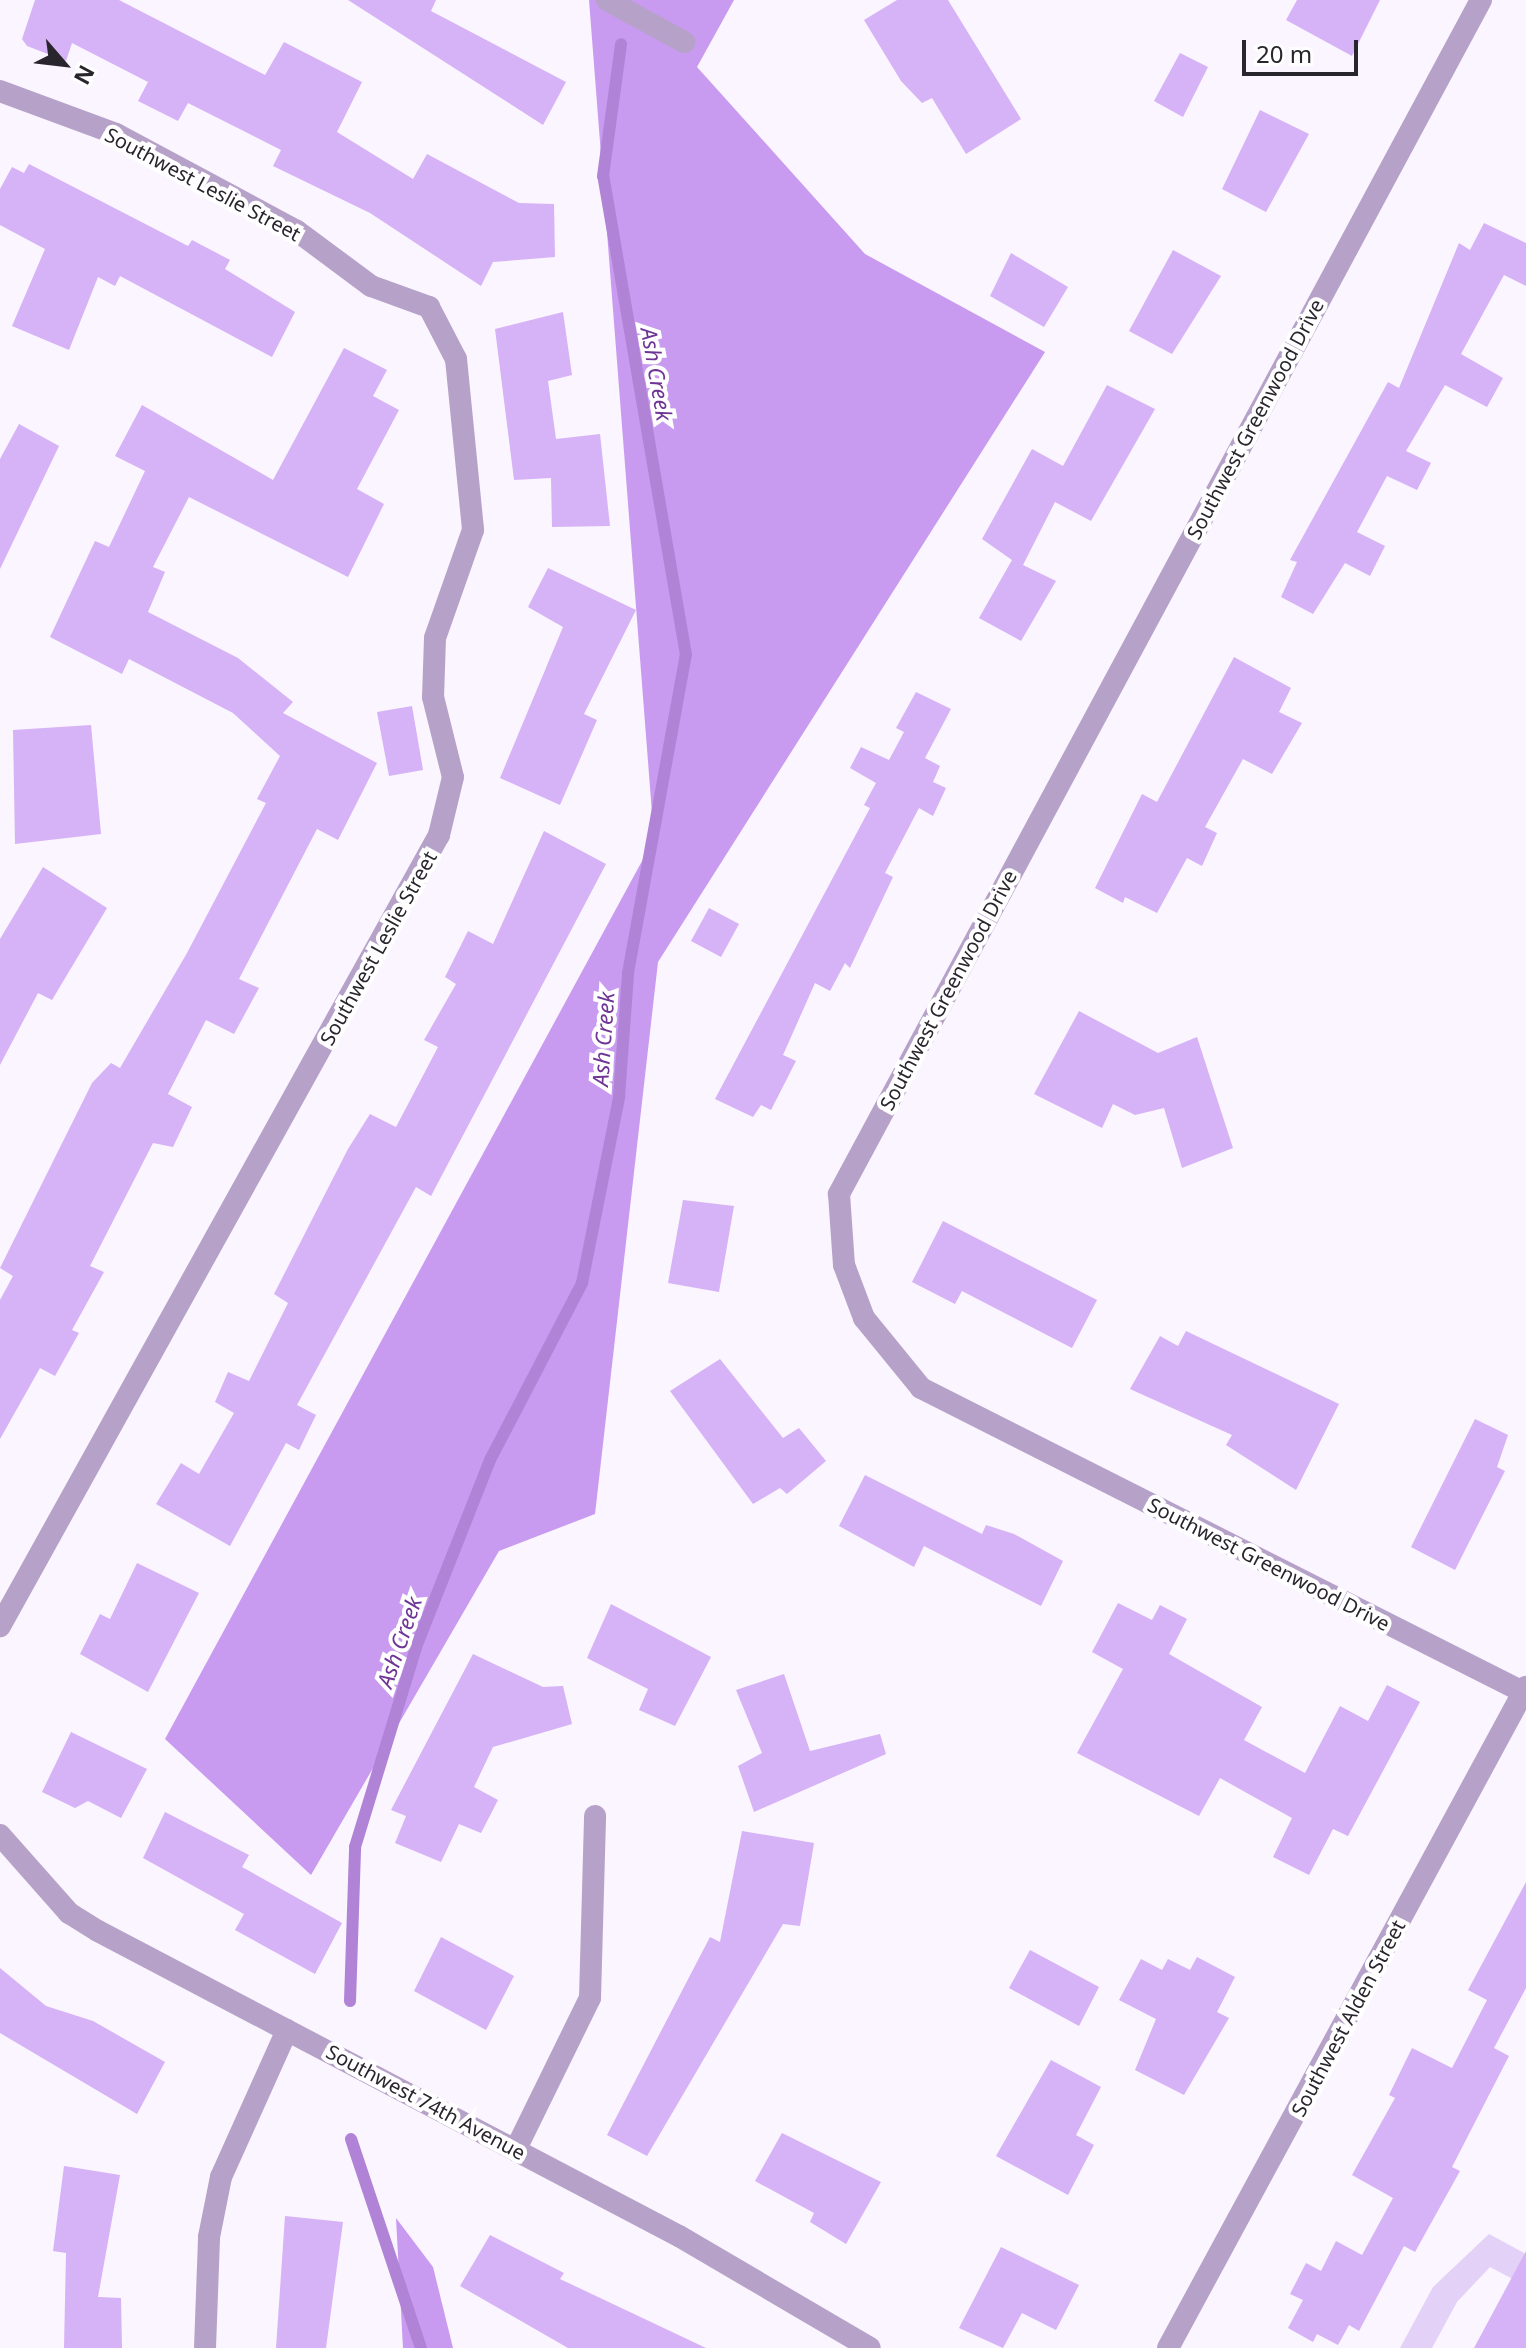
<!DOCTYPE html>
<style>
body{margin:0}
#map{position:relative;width:1526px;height:2348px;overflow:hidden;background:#faf5fe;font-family:"Noto Sans",sans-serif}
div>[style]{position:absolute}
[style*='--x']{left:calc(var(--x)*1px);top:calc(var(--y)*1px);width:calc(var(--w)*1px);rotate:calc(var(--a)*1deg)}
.green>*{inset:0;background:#e4d1f7}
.forest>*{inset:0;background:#c89af0}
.stream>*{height:12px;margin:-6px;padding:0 6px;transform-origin:6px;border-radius:6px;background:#b083d7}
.building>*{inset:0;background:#d6b2f7}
.minor>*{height:22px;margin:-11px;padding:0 11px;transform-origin:11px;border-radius:11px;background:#b6a2c8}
span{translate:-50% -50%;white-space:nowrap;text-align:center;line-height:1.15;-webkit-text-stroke:8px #fff;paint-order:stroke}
.street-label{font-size:20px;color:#29252d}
.water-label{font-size:22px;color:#6e3496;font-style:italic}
.north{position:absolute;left:24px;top:24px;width:80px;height:80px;-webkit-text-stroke:6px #fff;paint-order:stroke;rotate:118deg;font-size:22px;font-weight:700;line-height:32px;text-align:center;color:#29252d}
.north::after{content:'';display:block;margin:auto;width:28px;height:36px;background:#29252d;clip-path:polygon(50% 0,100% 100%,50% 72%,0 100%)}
.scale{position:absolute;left:1242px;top:40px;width:116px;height:36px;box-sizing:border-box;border:4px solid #29252d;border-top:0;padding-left:10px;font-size:24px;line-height:28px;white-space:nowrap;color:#29252d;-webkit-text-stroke:6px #fff;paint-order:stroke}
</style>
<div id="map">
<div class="green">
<div style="clip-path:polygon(1489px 2234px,1526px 2254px,1526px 2286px,1490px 2267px,1457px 2302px,1432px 2348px,1400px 2348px,1433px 2287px)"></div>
</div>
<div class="forest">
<div style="clip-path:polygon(589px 0,734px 0,697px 67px,865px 254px,1045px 352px,658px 962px,595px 1514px,499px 1551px,311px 1875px,165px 1739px,654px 839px)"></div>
<div style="clip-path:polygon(396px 2218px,433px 2267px,453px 2348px,403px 2348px)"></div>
</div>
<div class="stream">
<div style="--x:350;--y:2001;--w:154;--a:-88.1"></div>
<div style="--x:355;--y:1847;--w:209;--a:-73"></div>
<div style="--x:416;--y:1647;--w:201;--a:-68.4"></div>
<div style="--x:490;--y:1460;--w:199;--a:-62.5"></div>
<div style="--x:582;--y:1283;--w:190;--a:-78.7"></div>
<div style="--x:619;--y:1097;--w:124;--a:-85.8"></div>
<div style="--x:628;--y:973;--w:323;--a:-79.7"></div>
<div style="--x:686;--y:655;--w:486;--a:-99.8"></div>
<div style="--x:603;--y:176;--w:133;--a:-82.2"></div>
<div style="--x:351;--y:2139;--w:220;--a:71.5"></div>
</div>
<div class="building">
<div style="clip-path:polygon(35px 0,119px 0,265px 75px,284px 42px,362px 82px,337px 132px,413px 179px,427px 154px,519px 203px,554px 204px,555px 257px,493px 262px,481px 286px,370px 213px,273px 166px,281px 150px,188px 103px,178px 121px,138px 101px,148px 82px,72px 43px,66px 61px,27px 46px,22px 39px)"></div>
<div style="clip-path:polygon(348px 0,436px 0,431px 11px,566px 82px,543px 125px)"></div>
<div style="clip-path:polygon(897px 0,948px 0,1021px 119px,966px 154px,932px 98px,922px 103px,901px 81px,864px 20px)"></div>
<div style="clip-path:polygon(1297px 0,1380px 0,1352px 56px,1286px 20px)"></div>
<div style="clip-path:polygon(1180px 53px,1208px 67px,1183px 117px,1154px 101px)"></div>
<div style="clip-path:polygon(1260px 110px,1309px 134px,1266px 212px,1222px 189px)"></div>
<div style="clip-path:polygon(29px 164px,188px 246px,192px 240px,230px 260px,225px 269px,295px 312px,272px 357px,120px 276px,115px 286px,98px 277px,69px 350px,12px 326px,45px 249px,0 225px,0 189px,12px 167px,24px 173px)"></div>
<div style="clip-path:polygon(1484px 223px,1526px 243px,1526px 286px,1504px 275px,1461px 354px,1503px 378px,1487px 407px,1445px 385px,1406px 451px,1431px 463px,1417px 490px,1387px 476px,1357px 532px,1385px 546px,1370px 576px,1345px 563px,1313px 614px,1281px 597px,1297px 562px,1290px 560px,1388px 382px,1399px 388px,1459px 243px,1470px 250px)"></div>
<div style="clip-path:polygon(1173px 250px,1221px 276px,1172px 354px,1129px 331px)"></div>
<div style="clip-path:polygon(1011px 253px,1068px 287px,1044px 327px,990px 296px)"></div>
<div style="clip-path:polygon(563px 312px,572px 375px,548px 381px,556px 439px,600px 434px,610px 526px,552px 527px,551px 478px,514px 480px,495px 329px)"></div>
<div style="clip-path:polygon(344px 348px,387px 370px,373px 396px,399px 410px,357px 489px,384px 504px,348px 577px,189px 497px,153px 567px,165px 572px,148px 612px,238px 658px,293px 702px,283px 713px,377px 763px,338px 840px,317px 829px,239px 979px,259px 988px,234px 1034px,206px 1020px,168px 1094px,192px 1107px,173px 1147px,153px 1143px,90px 1266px,104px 1272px,72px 1330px,79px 1333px,55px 1376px,40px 1368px,0 1439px,0 1300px,13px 1276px,0 1268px,92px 1083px,111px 1063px,120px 1068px,187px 953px,266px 803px,257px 799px,280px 756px,233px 713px,129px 659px,122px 674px,50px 637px,95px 541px,109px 547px,145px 471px,115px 456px,142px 405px,273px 480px)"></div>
<div style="clip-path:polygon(1107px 385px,1155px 409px,1091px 521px,1055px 502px,1023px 565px,1056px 581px,1021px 641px,979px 618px,1012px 560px,982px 539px,1032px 449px,1063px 466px)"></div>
<div style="clip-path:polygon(19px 424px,59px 446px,0 569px,0 459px)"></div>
<div style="clip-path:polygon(548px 568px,636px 610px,584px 714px,597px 720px,560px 805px,500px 778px,563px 627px,528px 607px)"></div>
<div style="clip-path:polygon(1234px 657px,1291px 688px,1279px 712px,1302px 723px,1272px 774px,1243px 759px,1205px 827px,1217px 833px,1202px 866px,1187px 858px,1157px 913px,1125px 897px,1123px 903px,1095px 888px,1142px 794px,1157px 802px)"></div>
<div style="clip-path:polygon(916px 692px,951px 709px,925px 758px,940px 766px,933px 782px,946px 788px,933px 816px,919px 808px,885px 873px,893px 877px,850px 968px,845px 963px,830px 991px,815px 983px,783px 1055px,796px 1061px,771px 1110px,761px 1105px,753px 1117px,715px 1099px,870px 808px,864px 805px,876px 783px,850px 768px,861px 747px,889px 760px,904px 732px,896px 728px)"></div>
<div style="clip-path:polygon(412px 706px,423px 770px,389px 776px,377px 712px)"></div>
<div style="clip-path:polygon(91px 725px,101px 834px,15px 844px,13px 730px)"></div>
<div style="clip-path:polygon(544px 831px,606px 864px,431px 1196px,416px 1187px,297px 1405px,316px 1415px,299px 1450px,286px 1443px,230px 1546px,156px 1504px,181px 1463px,199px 1474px,234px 1413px,215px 1402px,228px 1372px,249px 1381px,288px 1303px,274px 1294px,348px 1149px,370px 1114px,396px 1127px,438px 1047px,424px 1040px,456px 984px,445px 977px,468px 931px,493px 944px)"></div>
<div style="clip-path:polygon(43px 867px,107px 908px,52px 1000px,38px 993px,0 1065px,0 939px)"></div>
<div style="clip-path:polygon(709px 908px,739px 924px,721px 957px,691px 941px)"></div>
<div style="clip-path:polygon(1079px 1011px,1158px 1053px,1197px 1037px,1233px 1148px,1182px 1168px,1164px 1108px,1135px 1115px,1113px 1104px,1102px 1128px,1034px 1094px)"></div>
<div style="clip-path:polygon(683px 1200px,734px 1206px,719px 1292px,668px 1283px)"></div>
<div style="clip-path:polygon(943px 1221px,1097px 1300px,1072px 1348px,962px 1291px,955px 1304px,912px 1282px)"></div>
<div style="clip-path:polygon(1186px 1331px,1339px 1404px,1296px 1490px,1226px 1445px,1232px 1435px,1130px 1389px,1160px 1336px,1178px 1346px)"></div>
<div style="clip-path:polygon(720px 1359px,783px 1438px,799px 1428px,826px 1461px,787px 1494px,780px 1488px,753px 1504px,670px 1391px)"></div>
<div style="clip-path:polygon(1475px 1419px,1508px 1435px,1497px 1467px,1505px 1471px,1455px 1570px,1411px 1547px)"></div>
<div style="clip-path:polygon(865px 1475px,982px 1534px,986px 1525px,1014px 1534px,1063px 1561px,1041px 1606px,924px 1546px,914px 1567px,839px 1526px)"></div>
<div style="clip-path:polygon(137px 1563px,199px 1593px,148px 1692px,80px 1654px,100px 1614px,110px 1619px)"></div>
<div style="clip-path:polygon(1118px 1603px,1152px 1620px,1160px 1605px,1187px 1619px,1169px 1654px,1262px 1707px,1244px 1740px,1305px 1773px,1340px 1706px,1368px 1721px,1387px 1685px,1420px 1702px,1348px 1836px,1333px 1829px,1309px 1875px,1273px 1857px,1292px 1818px,1220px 1778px,1199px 1816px,1077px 1753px,1123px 1669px,1092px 1652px)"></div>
<div style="clip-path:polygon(611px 1604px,711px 1657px,675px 1726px,639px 1710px,648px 1689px,587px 1658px)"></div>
<div style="clip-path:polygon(473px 1654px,543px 1687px,563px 1686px,572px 1724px,493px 1747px,474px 1787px,498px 1800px,481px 1833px,459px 1824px,441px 1862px,395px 1843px,406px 1816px,391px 1810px)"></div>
<div style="clip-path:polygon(784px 1674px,810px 1751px,880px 1734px,886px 1754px,754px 1812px,738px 1766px,762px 1753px,736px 1690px)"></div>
<div style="clip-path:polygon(71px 1732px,147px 1769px,121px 1818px,88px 1801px,75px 1808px,42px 1792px)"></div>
<div style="clip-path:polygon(165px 1812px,249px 1855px,242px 1867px,342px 1923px,315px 1974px,235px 1930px,244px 1914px,143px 1858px)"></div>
<div style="clip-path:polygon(742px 1831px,814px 1843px,800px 1926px,783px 1924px,647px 2156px,607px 2135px,710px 1937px,720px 1942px)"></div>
<div style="clip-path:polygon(1526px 1882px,1526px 1988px,1494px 2048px,1509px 2056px,1452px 2167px,1460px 2171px,1415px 2252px,1404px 2246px,1359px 2331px,1349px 2325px,1338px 2345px,1317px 2334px,1313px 2342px,1288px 2328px,1303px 2300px,1290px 2294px,1306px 2263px,1321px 2271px,1336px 2241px,1362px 2255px,1393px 2198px,1352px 2175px,1395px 2098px,1389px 2095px,1412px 2048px,1452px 2068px,1487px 2000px,1468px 1990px)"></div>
<div style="clip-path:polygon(441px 1937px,514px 1976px,486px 2030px,414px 1991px)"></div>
<div style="clip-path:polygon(1030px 1950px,1099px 1987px,1079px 2026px,1009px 1988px)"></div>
<div style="clip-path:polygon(1197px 1957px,1235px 1977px,1217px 2012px,1229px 2018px,1184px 2095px,1135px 2070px,1156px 2019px,1119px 2000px,1141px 1959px,1162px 1970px,1168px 1959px,1190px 1970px)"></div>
<div style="clip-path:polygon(0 1968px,46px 2006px,93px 2021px,165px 2062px,137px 2114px,0 2033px)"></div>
<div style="clip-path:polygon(1051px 2060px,1101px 2087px,1076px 2135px,1094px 2145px,1068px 2195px,996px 2156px)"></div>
<div style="clip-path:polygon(782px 2133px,881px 2182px,846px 2244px,810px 2222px,814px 2213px,755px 2181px)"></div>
<div style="clip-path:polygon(64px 2166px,120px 2175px,98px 2297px,121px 2298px,122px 2348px,64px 2348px,66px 2253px,53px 2251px)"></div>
<div style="clip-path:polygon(285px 2216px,343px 2222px,326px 2348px,276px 2348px)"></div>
<div style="clip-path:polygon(490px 2235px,564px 2273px,560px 2279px,706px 2348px,568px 2348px,460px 2286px)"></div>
<div style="clip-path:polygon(1001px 2247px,1079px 2285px,1056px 2330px,1022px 2313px,1003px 2348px,959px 2328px)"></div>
<div style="clip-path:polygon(1526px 2251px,1526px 2348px,1474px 2348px)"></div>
</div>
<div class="minor">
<div style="--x:607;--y:0;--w:88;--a:28.6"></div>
<div style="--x:1481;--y:0;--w:1356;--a:118.27"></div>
<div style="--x:839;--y:1194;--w:71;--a:86"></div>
<div style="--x:844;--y:1265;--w:57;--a:69.3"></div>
<div style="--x:864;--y:1318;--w:90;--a:50.8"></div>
<div style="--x:921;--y:1388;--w:674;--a:26.79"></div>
<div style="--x:0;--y:91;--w:124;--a:20.3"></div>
<div style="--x:116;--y:134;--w:205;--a:28.2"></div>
<div style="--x:297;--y:231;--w:92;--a:36.6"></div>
<div style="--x:371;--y:286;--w:62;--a:19.9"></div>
<div style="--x:429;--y:307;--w:59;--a:62.6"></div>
<div style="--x:456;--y:359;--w:172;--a:84.3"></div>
<div style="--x:473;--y:530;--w:114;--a:109.4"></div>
<div style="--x:435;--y:638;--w:59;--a:91.9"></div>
<div style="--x:433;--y:697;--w:82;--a:76"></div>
<div style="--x:453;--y:777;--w:60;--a:103.6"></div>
<div style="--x:439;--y:835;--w:905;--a:119.03"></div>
<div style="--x:0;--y:1835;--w:104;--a:48.5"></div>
<div style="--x:69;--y:1913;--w:34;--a:32"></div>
<div style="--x:98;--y:1931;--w:656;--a:27.7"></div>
<div style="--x:679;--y:2236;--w:221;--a:30.4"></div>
<div style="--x:516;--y:2149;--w:168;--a:-63.9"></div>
<div style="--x:590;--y:1998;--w:182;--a:-88.4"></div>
<div style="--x:205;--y:2348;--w:111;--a:-87.9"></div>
<div style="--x:209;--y:2237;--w:61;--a:-78.7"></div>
<div style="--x:221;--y:2177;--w:161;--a:-65.8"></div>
<div style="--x:1168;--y:2348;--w:752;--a:-61.56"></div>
</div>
<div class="street-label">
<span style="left:203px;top:184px;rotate:28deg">Southwest Leslie Street</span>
<span style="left:1255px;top:419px;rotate:-62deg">Southwest Greenwood Drive</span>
<span style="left:378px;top:948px;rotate:-61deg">Southwest Leslie Street</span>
<span style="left:948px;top:990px;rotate:-62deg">Southwest Greenwood Drive</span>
<span style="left:1269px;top:1564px;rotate:27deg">Southwest Greenwood Drive</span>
<span style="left:1348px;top:2018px;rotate:-62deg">Southwest Alden Street</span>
<span style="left:426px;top:2102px;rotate:28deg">Southwest 74th Avenue</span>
</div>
<div class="water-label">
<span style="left:657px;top:374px;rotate:80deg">Ash Creek</span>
<span style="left:603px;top:1039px;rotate:-86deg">Ash Creek</span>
<span style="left:399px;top:1642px;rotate:-71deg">Ash Creek</span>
</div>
<div class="north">N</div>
<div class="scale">20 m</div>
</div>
